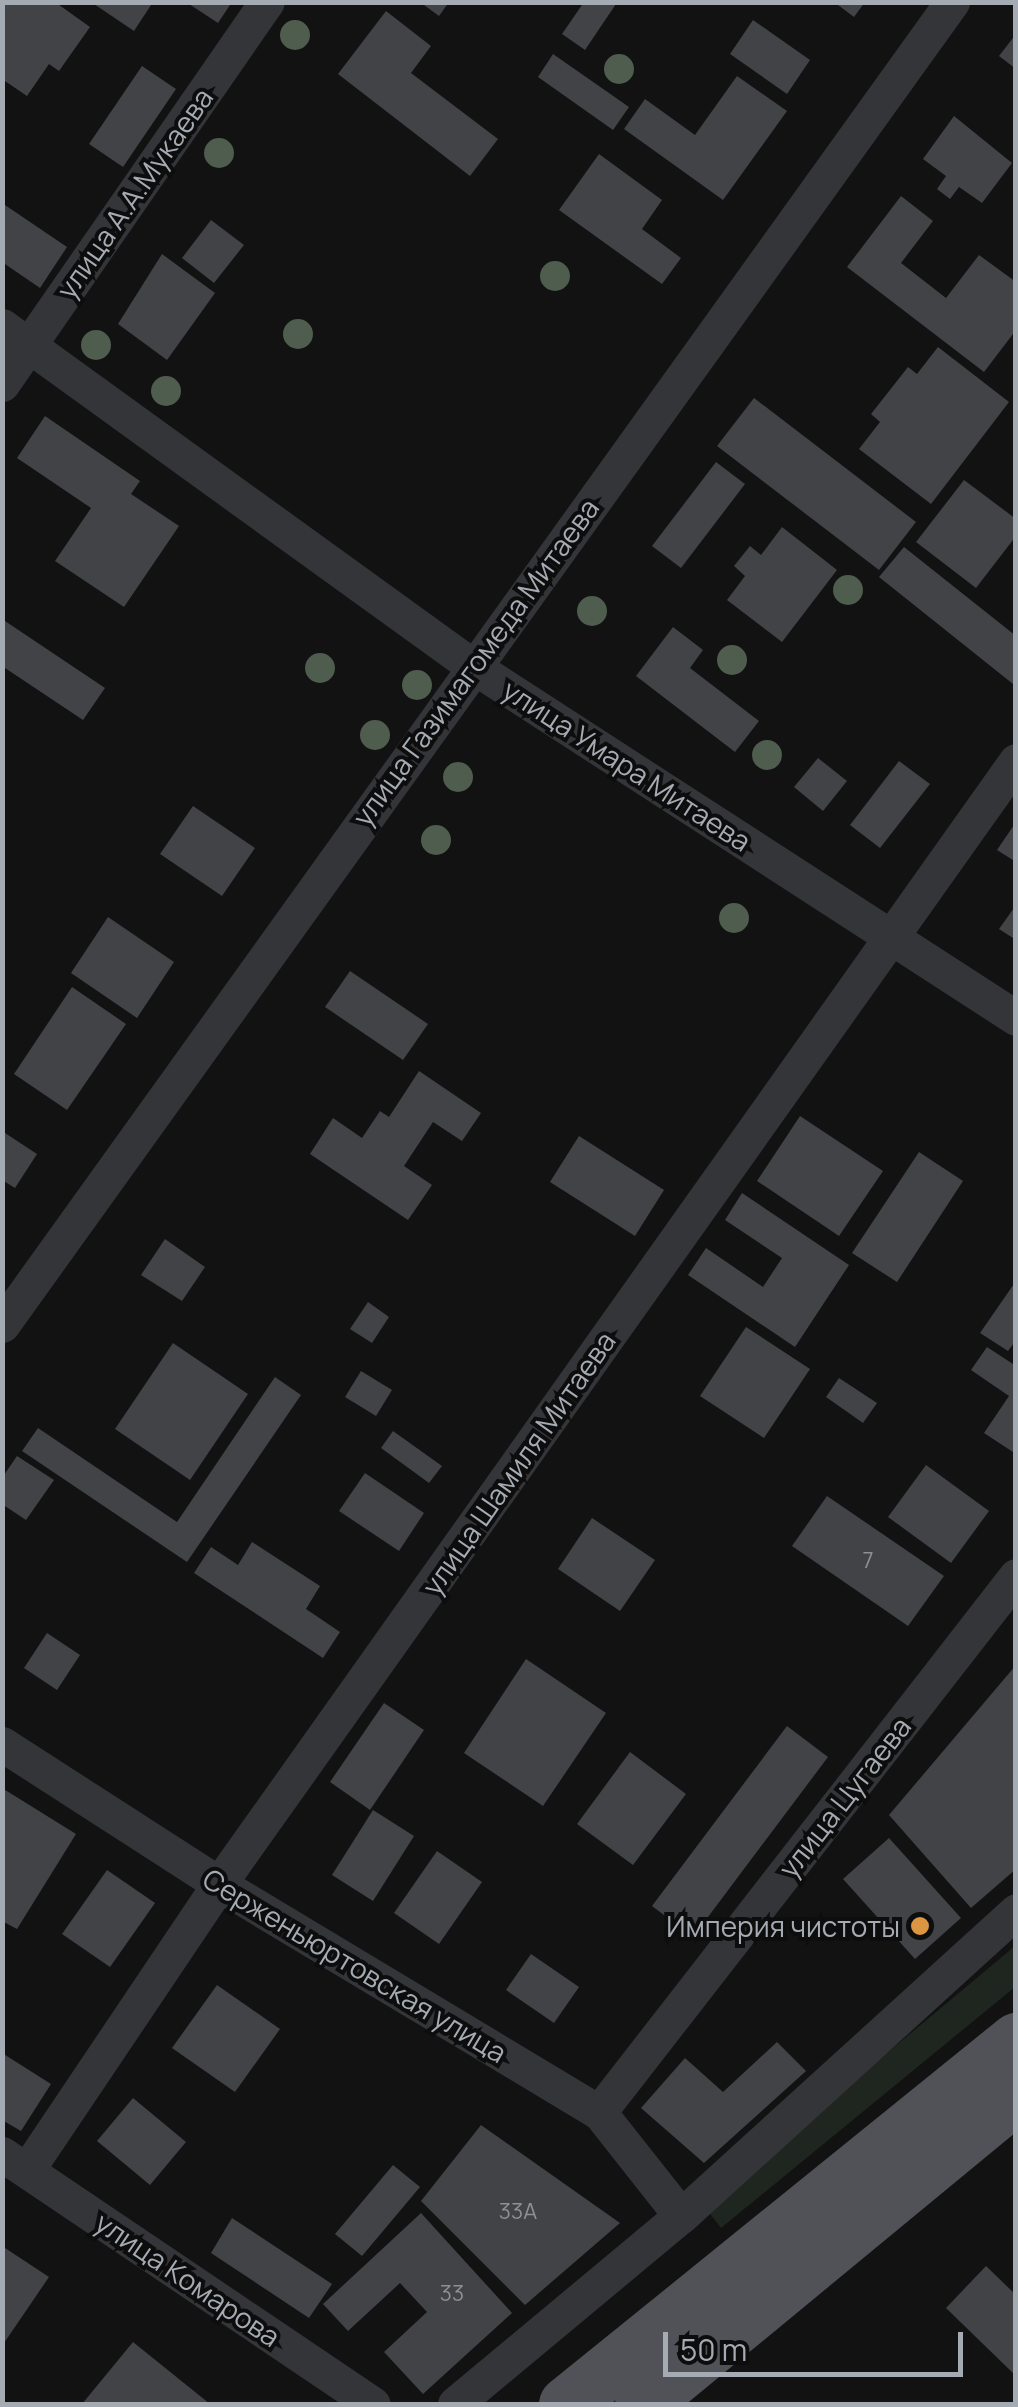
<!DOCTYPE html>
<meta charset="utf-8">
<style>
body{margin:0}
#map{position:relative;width:1018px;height:2407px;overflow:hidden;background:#121213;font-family:Manrope,sans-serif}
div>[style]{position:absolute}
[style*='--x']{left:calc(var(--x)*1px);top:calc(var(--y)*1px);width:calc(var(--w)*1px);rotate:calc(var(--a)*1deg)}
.green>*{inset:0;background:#1f261f}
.building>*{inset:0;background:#414346}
.street>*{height:35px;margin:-17.5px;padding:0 17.5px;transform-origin:17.5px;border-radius:17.5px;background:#343538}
.primary>*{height:55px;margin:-27.5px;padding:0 27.5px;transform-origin:27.5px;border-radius:27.5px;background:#505257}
.trees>*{width:30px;height:30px;margin:-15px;border-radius:50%;background:#4e5d4e}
.dots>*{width:28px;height:28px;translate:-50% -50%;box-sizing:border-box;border:5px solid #0d0d0e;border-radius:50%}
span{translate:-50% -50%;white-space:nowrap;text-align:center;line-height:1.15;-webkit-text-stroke:8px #0d0d0e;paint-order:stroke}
.number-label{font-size:22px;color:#8c9197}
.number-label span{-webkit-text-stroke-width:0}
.street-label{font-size:28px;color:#a5abb2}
.poi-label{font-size:28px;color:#a5abb2}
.right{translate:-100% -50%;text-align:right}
.frame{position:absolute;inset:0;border:5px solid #a5abb2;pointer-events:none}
.scale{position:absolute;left:663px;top:2332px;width:300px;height:45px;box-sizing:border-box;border:5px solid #a5abb2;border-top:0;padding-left:12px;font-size:30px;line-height:35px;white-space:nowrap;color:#a5abb2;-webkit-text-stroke:8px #0d0d0e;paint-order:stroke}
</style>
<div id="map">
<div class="green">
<div style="clip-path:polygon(1015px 1946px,1015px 1987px,721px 2228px,704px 2206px)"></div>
</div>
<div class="building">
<div style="clip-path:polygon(2px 2px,55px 2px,90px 27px,59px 71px,49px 64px,27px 96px,2px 79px)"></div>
<div style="clip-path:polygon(91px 2px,153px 2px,134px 31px)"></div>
<div style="clip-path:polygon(186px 2px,232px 2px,218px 23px)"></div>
<div style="clip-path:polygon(420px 2px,449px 2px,439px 16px)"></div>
<div style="clip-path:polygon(584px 2px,616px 4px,585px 50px,562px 34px)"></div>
<div style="clip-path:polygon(834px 2px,865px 2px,854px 17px)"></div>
<div style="clip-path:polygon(386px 11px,431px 46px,411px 73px,498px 139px,470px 176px,338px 74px)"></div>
<div style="clip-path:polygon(753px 20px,810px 60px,787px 94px,730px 54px)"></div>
<div style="clip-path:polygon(1016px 34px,1016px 69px,999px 56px)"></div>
<div style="clip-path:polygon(553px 54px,629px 107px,613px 130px,538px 77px)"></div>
<div style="clip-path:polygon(142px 66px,176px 89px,123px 167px,89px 144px)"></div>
<div style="clip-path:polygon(737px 76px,787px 111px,723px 200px,624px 129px,645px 99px,695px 135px)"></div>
<div style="clip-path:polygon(954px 116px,1012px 163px,982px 203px,959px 187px,950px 199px,937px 189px,946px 176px,923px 159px)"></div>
<div style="clip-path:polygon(599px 154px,662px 200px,642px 229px,681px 258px,662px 284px,559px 210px)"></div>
<div style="clip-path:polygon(901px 196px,933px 221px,901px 263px,946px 298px,979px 255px,1016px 282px,1016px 330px,984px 372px,847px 267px)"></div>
<div style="clip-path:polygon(2px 203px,67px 247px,40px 288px,2px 262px)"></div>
<div style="clip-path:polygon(211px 220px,244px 245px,214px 283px,182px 258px)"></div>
<div style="clip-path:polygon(162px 254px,215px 293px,167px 360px,118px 324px)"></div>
<div style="clip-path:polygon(938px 347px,1009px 402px,931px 504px,859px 449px,880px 422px,871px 414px,908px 367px,917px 374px)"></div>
<div style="clip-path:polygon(754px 398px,916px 522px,879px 570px,717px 446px)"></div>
<div style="clip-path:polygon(45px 416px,140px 481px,131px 494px,179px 526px,124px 607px,55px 561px,91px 508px,17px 458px)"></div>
<div style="clip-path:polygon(716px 462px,745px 484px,681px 568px,652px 546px)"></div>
<div style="clip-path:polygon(964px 480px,1016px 519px,1016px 536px,976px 588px,916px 542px)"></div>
<div style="clip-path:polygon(782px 527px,837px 570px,782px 642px,727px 600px,745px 576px,734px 566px,750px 546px,761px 555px)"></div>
<div style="clip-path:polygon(904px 547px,1016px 636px,1013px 684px,879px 577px)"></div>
<div style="clip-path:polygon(2px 619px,105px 688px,83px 720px,2px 666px)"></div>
<div style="clip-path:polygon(673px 627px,703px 650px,690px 668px,759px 721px,735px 752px,636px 676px)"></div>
<div style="clip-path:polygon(818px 758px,847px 781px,823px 811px,794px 787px)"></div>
<div style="clip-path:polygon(899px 761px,930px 784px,880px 848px,850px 825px)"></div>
<div style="clip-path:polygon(193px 806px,255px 848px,222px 896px,160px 854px)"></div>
<div style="clip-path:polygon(1016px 822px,1016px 862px,997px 850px)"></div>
<div style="clip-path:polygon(1016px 905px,1016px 940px,999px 929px)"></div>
<div style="clip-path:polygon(108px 917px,174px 962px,137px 1018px,71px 973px)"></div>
<div style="clip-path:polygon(350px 971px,428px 1024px,403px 1060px,325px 1007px)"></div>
<div style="clip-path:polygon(72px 987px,126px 1024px,67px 1110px,14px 1074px)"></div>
<div style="clip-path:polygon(419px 1071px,481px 1113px,462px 1141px,433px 1122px,404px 1166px,432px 1185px,408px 1220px,310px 1154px,333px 1118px,362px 1138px,380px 1111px,389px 1117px)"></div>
<div style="clip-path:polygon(800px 1116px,883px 1171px,839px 1236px,757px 1181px)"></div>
<div style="clip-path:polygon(2px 1131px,37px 1154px,15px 1188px,2px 1180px)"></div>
<div style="clip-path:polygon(579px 1136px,664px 1190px,635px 1236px,550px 1182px)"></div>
<div style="clip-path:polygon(919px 1152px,963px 1181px,897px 1282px,852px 1253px)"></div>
<div style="clip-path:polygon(742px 1193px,849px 1265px,795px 1347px,688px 1275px,706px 1248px,763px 1287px,782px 1258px,725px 1220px)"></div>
<div style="clip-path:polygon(165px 1239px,205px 1267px,182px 1301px,141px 1275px)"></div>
<div style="clip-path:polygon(1016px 1281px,1016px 1340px,1008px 1351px,980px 1333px)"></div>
<div style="clip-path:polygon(368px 1302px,389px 1317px,372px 1343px,350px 1329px)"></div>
<div style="clip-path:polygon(746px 1327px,810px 1369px,764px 1438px,700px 1396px)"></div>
<div style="clip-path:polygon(173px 1343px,248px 1394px,190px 1480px,115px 1429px)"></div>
<div style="clip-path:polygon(987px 1347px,1016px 1366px,1016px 1454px,984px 1433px,1009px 1396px,971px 1370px)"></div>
<div style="clip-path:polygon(361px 1371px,392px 1390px,376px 1416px,345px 1397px)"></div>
<div style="clip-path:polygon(275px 1377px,301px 1395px,187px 1562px,22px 1451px,38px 1428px,177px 1522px)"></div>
<div style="clip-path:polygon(839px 1378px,877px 1403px,863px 1423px,826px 1397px)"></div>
<div style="clip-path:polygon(393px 1431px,442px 1466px,429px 1483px,381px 1448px)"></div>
<div style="clip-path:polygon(17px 1456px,54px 1480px,26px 1520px,2px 1504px,2px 1478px)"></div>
<div style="clip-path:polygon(926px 1465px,989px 1511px,951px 1563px,888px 1517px)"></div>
<div style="clip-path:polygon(365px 1473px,424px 1513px,399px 1551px,339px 1511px)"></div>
<div style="clip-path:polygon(827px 1496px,944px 1576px,908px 1626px,792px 1546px)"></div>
<div style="clip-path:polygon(592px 1518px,655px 1560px,620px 1611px,558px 1569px)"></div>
<div style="clip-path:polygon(252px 1542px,320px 1586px,306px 1609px,340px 1632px,323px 1658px,194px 1573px,211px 1547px,238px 1565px)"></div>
<div style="clip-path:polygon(47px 1633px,80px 1655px,57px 1690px,24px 1668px)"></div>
<div style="clip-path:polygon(526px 1659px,606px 1713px,543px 1806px,464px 1753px)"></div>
<div style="clip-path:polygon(1016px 1665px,1016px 1869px,971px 1908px,889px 1815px)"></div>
<div style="clip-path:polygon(384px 1703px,424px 1730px,370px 1810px,330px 1782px)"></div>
<div style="clip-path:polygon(787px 1726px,828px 1757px,693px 1937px,652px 1906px)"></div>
<div style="clip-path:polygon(630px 1752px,686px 1794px,633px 1865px,577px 1824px)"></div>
<div style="clip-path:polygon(2px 1788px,76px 1834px,17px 1929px,2px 1921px)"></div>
<div style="clip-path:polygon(373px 1810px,414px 1836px,373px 1901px,332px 1875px)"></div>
<div style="clip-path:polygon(889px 1838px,961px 1918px,915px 1959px,843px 1879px)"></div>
<div style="clip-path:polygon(437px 1851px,482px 1882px,439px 1944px,394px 1913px)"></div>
<div style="clip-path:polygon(107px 1870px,155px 1903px,110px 1967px,62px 1934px)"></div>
<div style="clip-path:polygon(531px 1954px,579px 1987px,554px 2023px,506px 1990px)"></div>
<div style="clip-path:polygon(217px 1985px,280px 2029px,235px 2092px,172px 2048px)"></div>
<div style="clip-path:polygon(777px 2042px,806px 2071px,704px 2163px,641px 2108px,685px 2058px,723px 2092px)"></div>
<div style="clip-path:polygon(2px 2053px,51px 2084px,21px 2131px,2px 2120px)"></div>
<div style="clip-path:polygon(133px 2098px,186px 2142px,150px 2185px,97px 2141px)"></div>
<div style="clip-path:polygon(481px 2125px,620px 2223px,525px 2305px,421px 2201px)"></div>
<div style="clip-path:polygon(393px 2165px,420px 2187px,362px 2256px,335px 2234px)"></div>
<div style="clip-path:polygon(421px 2213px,512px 2313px,423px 2394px,384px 2352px,427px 2312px,400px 2283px,348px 2331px,323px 2304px)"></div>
<div style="clip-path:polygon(232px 2218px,332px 2284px,309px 2318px,211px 2253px)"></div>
<div style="clip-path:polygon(2px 2246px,49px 2277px,2px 2346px)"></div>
<div style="clip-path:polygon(986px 2266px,1016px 2295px,1016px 2376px,946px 2308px)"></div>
<div style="clip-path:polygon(133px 2342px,210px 2404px,82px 2404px)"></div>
</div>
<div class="street">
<div style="--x:2;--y:326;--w:579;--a:35.86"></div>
<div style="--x:471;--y:665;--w:649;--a:32.93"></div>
<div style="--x:2;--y:384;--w:465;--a:-55.3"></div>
<div style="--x:2;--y:1325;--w:1629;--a:-54.32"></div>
<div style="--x:2;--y:1744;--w:258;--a:32.8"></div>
<div style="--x:219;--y:1884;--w:443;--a:31"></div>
<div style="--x:599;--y:2112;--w:132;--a:51.7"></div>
<div style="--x:599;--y:2112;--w:679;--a:-52.12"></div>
<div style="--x:2;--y:2154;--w:447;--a:34"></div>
<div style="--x:27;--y:2170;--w:344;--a:-56.1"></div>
<div style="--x:219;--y:1884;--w:1377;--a:-54.64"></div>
<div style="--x:455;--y:2404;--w:294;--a:-39.8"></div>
<div style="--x:681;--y:2216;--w:453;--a:-42.3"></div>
</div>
<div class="primary">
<div style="--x:566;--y:2404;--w:579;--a:-38.97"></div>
<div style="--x:642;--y:2404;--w:484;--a:-39.5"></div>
</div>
<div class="trees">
<div style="left:295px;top:35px"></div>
<div style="left:619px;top:69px"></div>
<div style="left:219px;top:153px"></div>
<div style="left:555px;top:276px"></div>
<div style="left:298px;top:334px"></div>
<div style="left:96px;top:345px"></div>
<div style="left:166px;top:391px"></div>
<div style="left:848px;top:590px"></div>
<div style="left:592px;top:611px"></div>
<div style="left:732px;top:660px"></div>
<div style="left:320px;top:668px"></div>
<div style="left:417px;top:685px"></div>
<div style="left:375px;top:735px"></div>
<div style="left:767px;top:755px"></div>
<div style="left:458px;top:777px"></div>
<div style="left:436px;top:840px"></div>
<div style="left:734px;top:918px"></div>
</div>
<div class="dots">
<div style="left:920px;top:1926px;background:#db9642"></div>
</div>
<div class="number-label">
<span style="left:868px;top:1561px">7</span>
<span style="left:518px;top:2212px">33А</span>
<span style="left:452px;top:2294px">33</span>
</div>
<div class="street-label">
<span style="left:134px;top:193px;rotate:-55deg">улица А.А.Мукаева</span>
<span style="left:475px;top:662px;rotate:-54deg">улица Газимагомеда Митаева</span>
<span style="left:627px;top:765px;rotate:33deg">улица Умара Митаева</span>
<span style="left:518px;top:1463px;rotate:-55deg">улица Шамиля Митаева</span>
<span style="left:844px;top:1797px;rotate:-52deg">улица Цугаева</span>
<span style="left:355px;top:1965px;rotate:31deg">Серженьюртовская улица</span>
<span style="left:188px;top:2279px;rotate:34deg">улица Комарова</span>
</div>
<div class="poi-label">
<span class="right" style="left:900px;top:1926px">Империя чистоты</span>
</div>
<div class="frame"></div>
<div class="scale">50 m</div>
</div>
